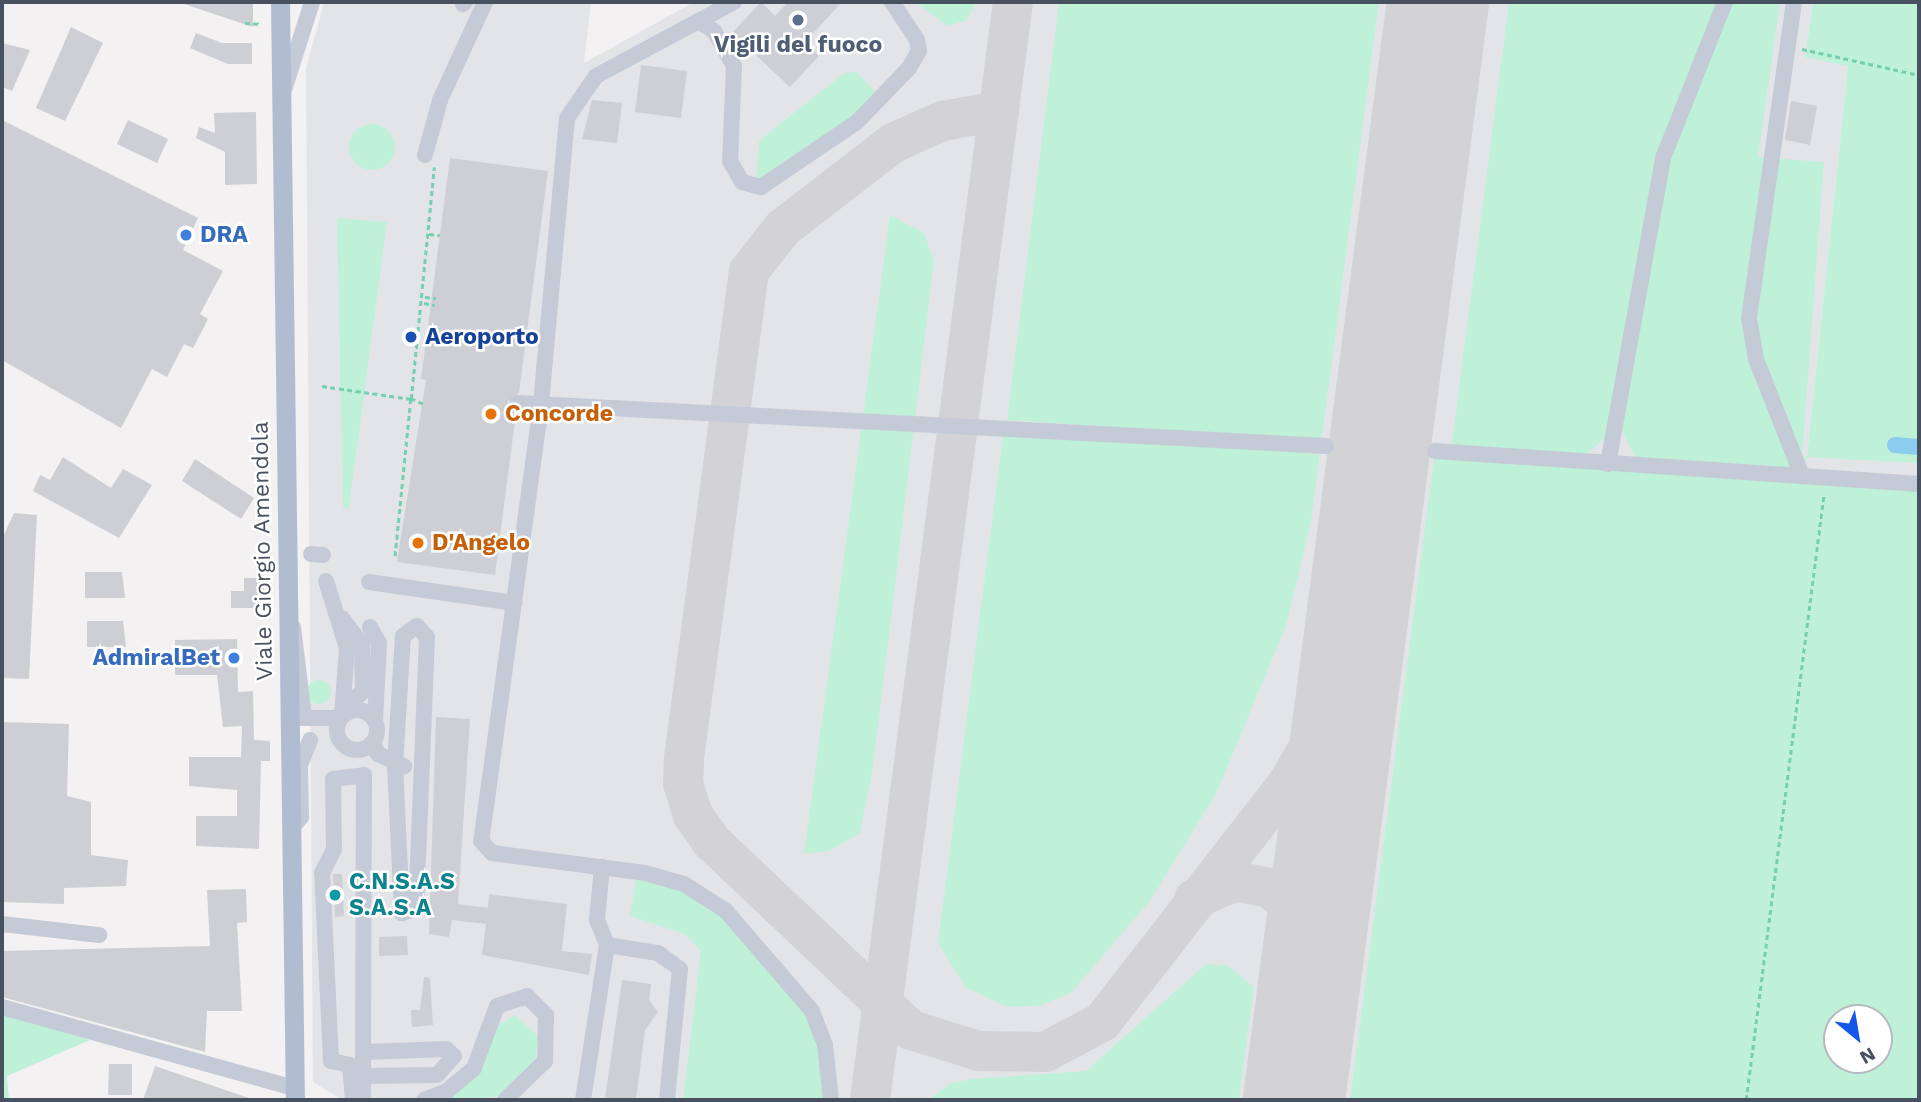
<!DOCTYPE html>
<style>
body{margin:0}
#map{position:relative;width:1921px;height:1102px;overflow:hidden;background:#f3f1f1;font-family:"Work Sans",sans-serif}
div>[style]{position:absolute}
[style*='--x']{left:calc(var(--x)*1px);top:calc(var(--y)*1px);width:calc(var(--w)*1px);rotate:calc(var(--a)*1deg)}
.airport>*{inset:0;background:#e3e4e8}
.green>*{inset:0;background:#bff1d9}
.round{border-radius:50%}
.canal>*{height:16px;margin:-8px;padding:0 8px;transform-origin:8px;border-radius:8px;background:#8ccdee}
.taxiway>*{height:40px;margin:-20px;padding:0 20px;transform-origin:20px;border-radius:20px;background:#d3d3d6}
.runway>*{height:102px;margin:-51px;padding:0 51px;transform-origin:51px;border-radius:51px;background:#d3d3d6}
.building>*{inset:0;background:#cdcfd5}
.path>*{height:2.5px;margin-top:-1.25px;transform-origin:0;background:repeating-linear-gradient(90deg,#76d0af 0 5px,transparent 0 8.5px)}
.minor>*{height:16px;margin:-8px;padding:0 8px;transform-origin:8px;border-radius:8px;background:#c4cbd6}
.minor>.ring{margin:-8px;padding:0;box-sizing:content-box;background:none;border:16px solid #c4cbd6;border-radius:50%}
.major>*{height:19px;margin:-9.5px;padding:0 9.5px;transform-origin:9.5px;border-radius:9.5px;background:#b0bcd0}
.dots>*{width:19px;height:19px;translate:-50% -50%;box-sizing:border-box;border:4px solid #fff;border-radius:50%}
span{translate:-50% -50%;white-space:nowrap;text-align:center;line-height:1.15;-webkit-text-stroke:5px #fff;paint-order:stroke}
.service-label{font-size:23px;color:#4e5e75;font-weight:700}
.shop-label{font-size:23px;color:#366cbe;font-weight:700}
.left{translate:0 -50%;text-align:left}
.right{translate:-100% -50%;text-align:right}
.transit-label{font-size:23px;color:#164399;font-weight:700}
.food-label{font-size:23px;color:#c56008;font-weight:700}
.street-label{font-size:23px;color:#48515f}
.culture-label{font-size:23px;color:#0d838f;font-weight:700}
.frame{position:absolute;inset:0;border:4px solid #48515f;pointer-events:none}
.north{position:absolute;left:1823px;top:1004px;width:70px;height:70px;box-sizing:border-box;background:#fff;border:2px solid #b6b9bf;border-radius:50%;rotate:150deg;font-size:19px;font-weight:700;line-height:28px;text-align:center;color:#48515f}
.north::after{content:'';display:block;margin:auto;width:24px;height:32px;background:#1557e9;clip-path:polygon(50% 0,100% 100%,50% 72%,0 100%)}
</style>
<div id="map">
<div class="airport">
<div style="clip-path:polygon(evenodd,324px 2px,591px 2px,584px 63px,694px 2px,1813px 2px,1806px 49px,1848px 66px,1807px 456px,1919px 463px,1919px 1100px,342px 1100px,313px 1082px,306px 69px,324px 2px,1837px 1018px,1879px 1018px,1879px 1060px,1837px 1060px,1837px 1018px)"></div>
</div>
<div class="green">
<div style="clip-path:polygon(915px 2px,976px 2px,967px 20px,948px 26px)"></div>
<div style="clip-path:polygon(1059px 2px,1379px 2px,1311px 521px,1286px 626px,1216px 794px,1149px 902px,1071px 993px,1038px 1006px,1008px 1007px,966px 988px,938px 943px,1003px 435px,1317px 441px,1007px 420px)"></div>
<div style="clip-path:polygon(evenodd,1509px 2px,1780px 2px,1758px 157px,1824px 162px,1802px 457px,1807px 456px,1848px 66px,1805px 57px,1813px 2px,1919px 2px,1919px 463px,1807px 457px,1802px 476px,1919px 484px,1919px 1100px,1350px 1100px,1435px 451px,1636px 458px,1619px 426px,1584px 456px,1454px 448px,1452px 442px,1509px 2px,1837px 1018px,1879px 1018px,1879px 1060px,1837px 1060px,1837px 1018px)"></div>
<div style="clip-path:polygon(857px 72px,880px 97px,775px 176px,756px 181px,759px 141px,844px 73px)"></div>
<div class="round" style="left:349px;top:124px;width:46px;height:46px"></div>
<div style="clip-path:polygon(890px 215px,924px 233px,934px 261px,873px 768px,860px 833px,829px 851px,804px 854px)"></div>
<div style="clip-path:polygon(337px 218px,387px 222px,349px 508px,343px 508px)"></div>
<div class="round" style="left:307px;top:680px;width:24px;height:24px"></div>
<div style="clip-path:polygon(637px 873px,701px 895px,809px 1012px,830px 1100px,683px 1100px,701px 951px,685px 934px,630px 916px)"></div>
<div style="clip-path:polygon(1206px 964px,1227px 965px,1254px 987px,1239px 1100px,928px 1100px,951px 1083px,971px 1079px,1086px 1071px)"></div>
<div style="clip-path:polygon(2px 1013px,90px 1040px,7px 1076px,9px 1100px,2px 1100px)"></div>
<div style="clip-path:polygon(515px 1015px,539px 1037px,534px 1067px,506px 1096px,448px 1100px,500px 1024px)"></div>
</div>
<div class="canal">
<div style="--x:1895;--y:445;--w:24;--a:5"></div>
</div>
<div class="taxiway">
<div style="--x:999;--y:111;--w:58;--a:170"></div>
<div style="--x:942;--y:121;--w:54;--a:155.8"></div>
<div style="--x:893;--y:143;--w:139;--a:142.3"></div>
<div style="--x:783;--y:228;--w:55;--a:128.3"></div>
<div style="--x:749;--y:271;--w:493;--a:97.6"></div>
<div style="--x:684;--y:760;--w:23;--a:92"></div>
<div style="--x:683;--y:783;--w:34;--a:73"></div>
<div style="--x:693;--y:815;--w:32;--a:55"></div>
<div style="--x:711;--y:841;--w:275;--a:43.4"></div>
<div style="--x:911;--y:1030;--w:71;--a:17.2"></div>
<div style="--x:979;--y:1051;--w:66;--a:0.9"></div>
<div style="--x:1045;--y:1052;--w:64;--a:-27.8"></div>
<div style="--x:1102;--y:1022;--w:303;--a:-52.1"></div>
<div style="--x:1288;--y:783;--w:104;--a:-60"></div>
<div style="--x:1340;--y:693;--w:46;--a:-73.5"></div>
<div style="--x:1194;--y:899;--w:46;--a:-23.2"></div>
<div style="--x:1236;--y:881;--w:34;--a:12"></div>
<div style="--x:1269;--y:888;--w:41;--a:38"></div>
<div style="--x:1301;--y:913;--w:36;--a:69"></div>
<div style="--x:870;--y:1100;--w:1107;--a:-82.58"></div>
</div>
<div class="runway">
<div style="--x:1294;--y:1100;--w:1107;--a:-82.53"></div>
</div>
<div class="building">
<div style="clip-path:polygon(253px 2px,253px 27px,184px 4px,184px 2px)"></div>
<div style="clip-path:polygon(761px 2px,775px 16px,788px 2px,842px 2px,805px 42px,819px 56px,790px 87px,732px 33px)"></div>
<div style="clip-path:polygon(71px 27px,103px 43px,65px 121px,36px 108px)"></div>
<div style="clip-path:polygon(196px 33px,222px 43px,252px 43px,252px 64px,228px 64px,190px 48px)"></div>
<div style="clip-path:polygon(2px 43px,30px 50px,12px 91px,2px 87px)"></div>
<div style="clip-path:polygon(641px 65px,687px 71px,681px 118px,635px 112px)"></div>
<div style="clip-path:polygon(592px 100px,622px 103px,617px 143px,582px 139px)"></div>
<div style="clip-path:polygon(1791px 101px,1817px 106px,1810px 145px,1785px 140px)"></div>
<div style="clip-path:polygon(256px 112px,257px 184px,225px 185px,225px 152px,196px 138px,199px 127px,215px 133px,214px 113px)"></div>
<div style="clip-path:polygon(2px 120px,198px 218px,183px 250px,223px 271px,200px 314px,208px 319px,193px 348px,184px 344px,167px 377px,152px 369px,121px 428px,2px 360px)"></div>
<div style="clip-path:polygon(128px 120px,168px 139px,157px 163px,117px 144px)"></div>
<div style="clip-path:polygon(450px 158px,548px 171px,519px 393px,507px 402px,516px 413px,495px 575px,397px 562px,426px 380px,421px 379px)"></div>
<div style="clip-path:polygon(63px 457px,111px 488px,123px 469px,152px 485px,119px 538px,33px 491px,40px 475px,50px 480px)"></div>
<div style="clip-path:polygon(195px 459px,254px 498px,241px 519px,182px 481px)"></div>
<div style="clip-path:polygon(14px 513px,37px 515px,29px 679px,2px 678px,2px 539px)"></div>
<div style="clip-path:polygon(85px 572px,122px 572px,125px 598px,85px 598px)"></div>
<div style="clip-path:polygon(244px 578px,264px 578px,264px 608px,231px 608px,231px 591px,244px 591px)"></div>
<div style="clip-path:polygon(87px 621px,123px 621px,126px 647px,87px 647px)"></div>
<div style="clip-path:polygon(237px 639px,238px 692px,253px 691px,254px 740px,270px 741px,270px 761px,261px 761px,259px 849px,196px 846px,196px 816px,237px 816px,237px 790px,189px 786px,189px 757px,241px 757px,242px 726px,223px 727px,217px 675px,175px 675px,175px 640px)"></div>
<div style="clip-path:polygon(436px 717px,470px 719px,458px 904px,488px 908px,489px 894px,567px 904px,562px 951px,592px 954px,589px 975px,482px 955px,486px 924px,452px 920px,449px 937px,429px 934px)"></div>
<div style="clip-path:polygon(2px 722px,69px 724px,67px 796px,91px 802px,91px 855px,128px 860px,126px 886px,64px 888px,64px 904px,2px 902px)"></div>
<div style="clip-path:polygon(333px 874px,342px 874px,344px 916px,335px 917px)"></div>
<div style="clip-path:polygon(246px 889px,247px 922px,237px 923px,242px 1011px,207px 1011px,205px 1052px,2px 997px,2px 951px,210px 946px,207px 890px)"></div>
<div style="clip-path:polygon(407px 936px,408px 955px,379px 956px,379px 937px)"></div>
<div style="clip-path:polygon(424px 977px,430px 978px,433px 1025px,412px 1027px,411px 1010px,420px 1010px)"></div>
<div style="clip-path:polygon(622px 980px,651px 984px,649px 1000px,658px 1012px,645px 1030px,636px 1100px,605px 1099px)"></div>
<div style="clip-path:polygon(109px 1064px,132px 1064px,132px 1095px,108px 1095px)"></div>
<div style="clip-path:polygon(155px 1066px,249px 1098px,248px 1100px,143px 1100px)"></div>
</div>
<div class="path">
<div style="--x:245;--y:23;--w:17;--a:3"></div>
<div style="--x:1802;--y:49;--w:120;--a:12.5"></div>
<div style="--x:429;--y:234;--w:11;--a:5"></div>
<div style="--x:425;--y:297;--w:11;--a:5"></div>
<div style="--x:424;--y:303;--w:11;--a:10"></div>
<div style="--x:322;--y:386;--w:90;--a:8.3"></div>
<div style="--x:411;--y:399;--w:161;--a:95.7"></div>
<div style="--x:423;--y:404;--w:13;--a:-157"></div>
<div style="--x:411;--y:399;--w:233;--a:-84.3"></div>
<div style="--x:1746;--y:1100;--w:612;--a:-82.68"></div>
</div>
<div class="minor">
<div style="--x:734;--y:2;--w:157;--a:151.8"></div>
<div style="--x:596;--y:76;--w:51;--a:124.6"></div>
<div style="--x:567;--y:118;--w:288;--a:95.2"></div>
<div style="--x:541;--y:405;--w:440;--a:97.8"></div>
<div style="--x:481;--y:841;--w:16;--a:47"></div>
<div style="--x:492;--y:853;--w:154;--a:7.4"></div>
<div style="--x:645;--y:873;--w:41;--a:15.8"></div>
<div style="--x:684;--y:884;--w:50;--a:32.7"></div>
<div style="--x:726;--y:911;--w:132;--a:49.3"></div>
<div style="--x:812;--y:1011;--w:36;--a:69"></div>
<div style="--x:825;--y:1045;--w:55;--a:83.8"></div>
<div style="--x:1794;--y:2;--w:319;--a:98.1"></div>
<div style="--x:1749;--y:318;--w:42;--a:80.3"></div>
<div style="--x:1756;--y:359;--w:126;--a:68.5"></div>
<div style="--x:463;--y:4;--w:3;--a:-45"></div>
<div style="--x:698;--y:21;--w:19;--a:32"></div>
<div style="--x:714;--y:31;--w:40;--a:60.3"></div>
<div style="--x:734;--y:66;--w:95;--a:92.4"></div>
<div style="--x:730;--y:161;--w:24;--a:60"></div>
<div style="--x:742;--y:182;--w:20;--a:15"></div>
<div style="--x:761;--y:187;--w:116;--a:-34.1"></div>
<div style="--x:857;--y:122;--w:75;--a:-46.1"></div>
<div style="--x:909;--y:68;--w:20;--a:-60"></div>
<div style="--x:919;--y:51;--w:11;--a:-100"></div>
<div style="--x:917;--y:40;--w:45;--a:-123.3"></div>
<div style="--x:284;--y:90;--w:92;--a:-72.3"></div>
<div style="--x:425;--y:155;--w:57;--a:-74.7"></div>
<div style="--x:440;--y:100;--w:108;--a:-65.3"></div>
<div style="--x:517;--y:403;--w:810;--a:3.04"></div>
<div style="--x:1435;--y:451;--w:485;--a:3.9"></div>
<div style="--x:1608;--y:464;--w:311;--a:-79.8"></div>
<div style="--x:1663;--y:158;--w:168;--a:-68.3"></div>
<div style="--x:311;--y:554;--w:12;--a:5"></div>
<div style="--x:326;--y:581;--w:70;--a:72.6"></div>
<div style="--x:347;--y:648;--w:68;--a:94.2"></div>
<div style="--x:369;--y:582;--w:147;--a:8.2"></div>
<div style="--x:342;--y:618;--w:34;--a:53"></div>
<div style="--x:362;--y:645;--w:46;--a:88.8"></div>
<div style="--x:363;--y:691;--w:17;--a:135"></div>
<div style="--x:417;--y:626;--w:15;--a:48"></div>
<div style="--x:427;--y:637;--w:272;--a:92.3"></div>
<div style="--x:416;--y:909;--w:15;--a:164"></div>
<div style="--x:402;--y:913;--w:147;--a:-92.7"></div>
<div style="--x:395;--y:766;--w:130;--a:-86.5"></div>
<div style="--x:403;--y:636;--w:17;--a:-36"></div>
<div style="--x:293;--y:627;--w:91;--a:83"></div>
<div style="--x:370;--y:627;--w:18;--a:61"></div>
<div style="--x:379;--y:643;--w:78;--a:92.9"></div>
<div class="ring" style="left:337px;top:710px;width:24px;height:24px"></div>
<div style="--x:295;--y:718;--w:45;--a:0"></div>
<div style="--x:372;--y:743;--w:13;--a:61"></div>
<div style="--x:378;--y:754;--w:29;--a:25"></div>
<div style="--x:291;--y:829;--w:16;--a:-50"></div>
<div style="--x:301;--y:817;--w:52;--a:-91.1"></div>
<div style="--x:300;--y:765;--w:27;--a:-68"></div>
<div style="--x:602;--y:867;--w:53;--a:95.4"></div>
<div style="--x:597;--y:920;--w:27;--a:68"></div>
<div style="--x:607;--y:945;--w:52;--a:8.9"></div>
<div style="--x:658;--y:953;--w:27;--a:36"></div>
<div style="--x:680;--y:969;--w:132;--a:95.7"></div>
<div style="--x:2;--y:924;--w:98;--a:6.5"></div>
<div style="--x:2;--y:1007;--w:304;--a:15.5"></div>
<div style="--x:361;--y:1076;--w:76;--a:-0.8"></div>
<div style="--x:437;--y:1075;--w:25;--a:-48"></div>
<div style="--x:454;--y:1056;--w:11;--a:-139"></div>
<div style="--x:446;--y:1049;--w:81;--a:177.9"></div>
<div style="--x:353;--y:1100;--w:35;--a:-95"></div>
<div style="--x:350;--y:1065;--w:19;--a:-168"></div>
<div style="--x:331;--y:1061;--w:188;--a:-92.7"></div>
<div style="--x:322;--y:873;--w:27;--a:-63"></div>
<div style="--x:334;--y:849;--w:70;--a:-90.8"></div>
<div style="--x:333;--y:779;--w:31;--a:-7"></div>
<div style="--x:364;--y:775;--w:325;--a:90.2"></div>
<div style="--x:424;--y:1100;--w:25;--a:-21"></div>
<div style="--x:447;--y:1091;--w:35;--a:-40"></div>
<div style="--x:474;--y:1068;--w:66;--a:-69.6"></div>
<div style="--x:497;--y:1006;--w:32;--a:-18"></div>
<div style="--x:527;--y:996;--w:27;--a:45"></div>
<div style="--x:546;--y:1015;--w:46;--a:91.2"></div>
<div style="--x:545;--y:1061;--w:56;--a:135.7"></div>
<div style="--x:583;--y:1100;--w:157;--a:-81.2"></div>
</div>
<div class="major">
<div style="--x:280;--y:2;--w:1098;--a:89.22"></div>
</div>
<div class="dots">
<div style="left:798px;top:20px;background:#5c6f8a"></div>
<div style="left:186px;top:235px;background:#3f7fe0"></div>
<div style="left:411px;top:337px;background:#1a4fb4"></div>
<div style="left:491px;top:414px;background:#e8710a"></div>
<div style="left:418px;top:543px;background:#e8710a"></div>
<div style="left:234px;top:658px;background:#3f7fe0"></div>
<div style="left:335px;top:895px;background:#0f9aa8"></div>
</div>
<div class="service-label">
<span style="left:798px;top:45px">Vigili del fuoco</span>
</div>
<div class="shop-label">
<span class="left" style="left:200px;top:235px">DRA</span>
<span class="right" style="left:220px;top:658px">AdmiralBet</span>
</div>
<div class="transit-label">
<span class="left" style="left:425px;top:337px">Aeroporto</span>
</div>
<div class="food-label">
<span class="left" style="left:505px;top:414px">Concorde</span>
<span class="left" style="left:432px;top:543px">D'Angelo</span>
</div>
<div class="street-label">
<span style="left:263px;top:551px;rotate:-91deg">Viale Giorgio Amendola</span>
</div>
<div class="culture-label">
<span class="left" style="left:349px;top:895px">C.N.S.A.S<br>S.A.S.A</span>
</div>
<div class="frame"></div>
<div class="north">N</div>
</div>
